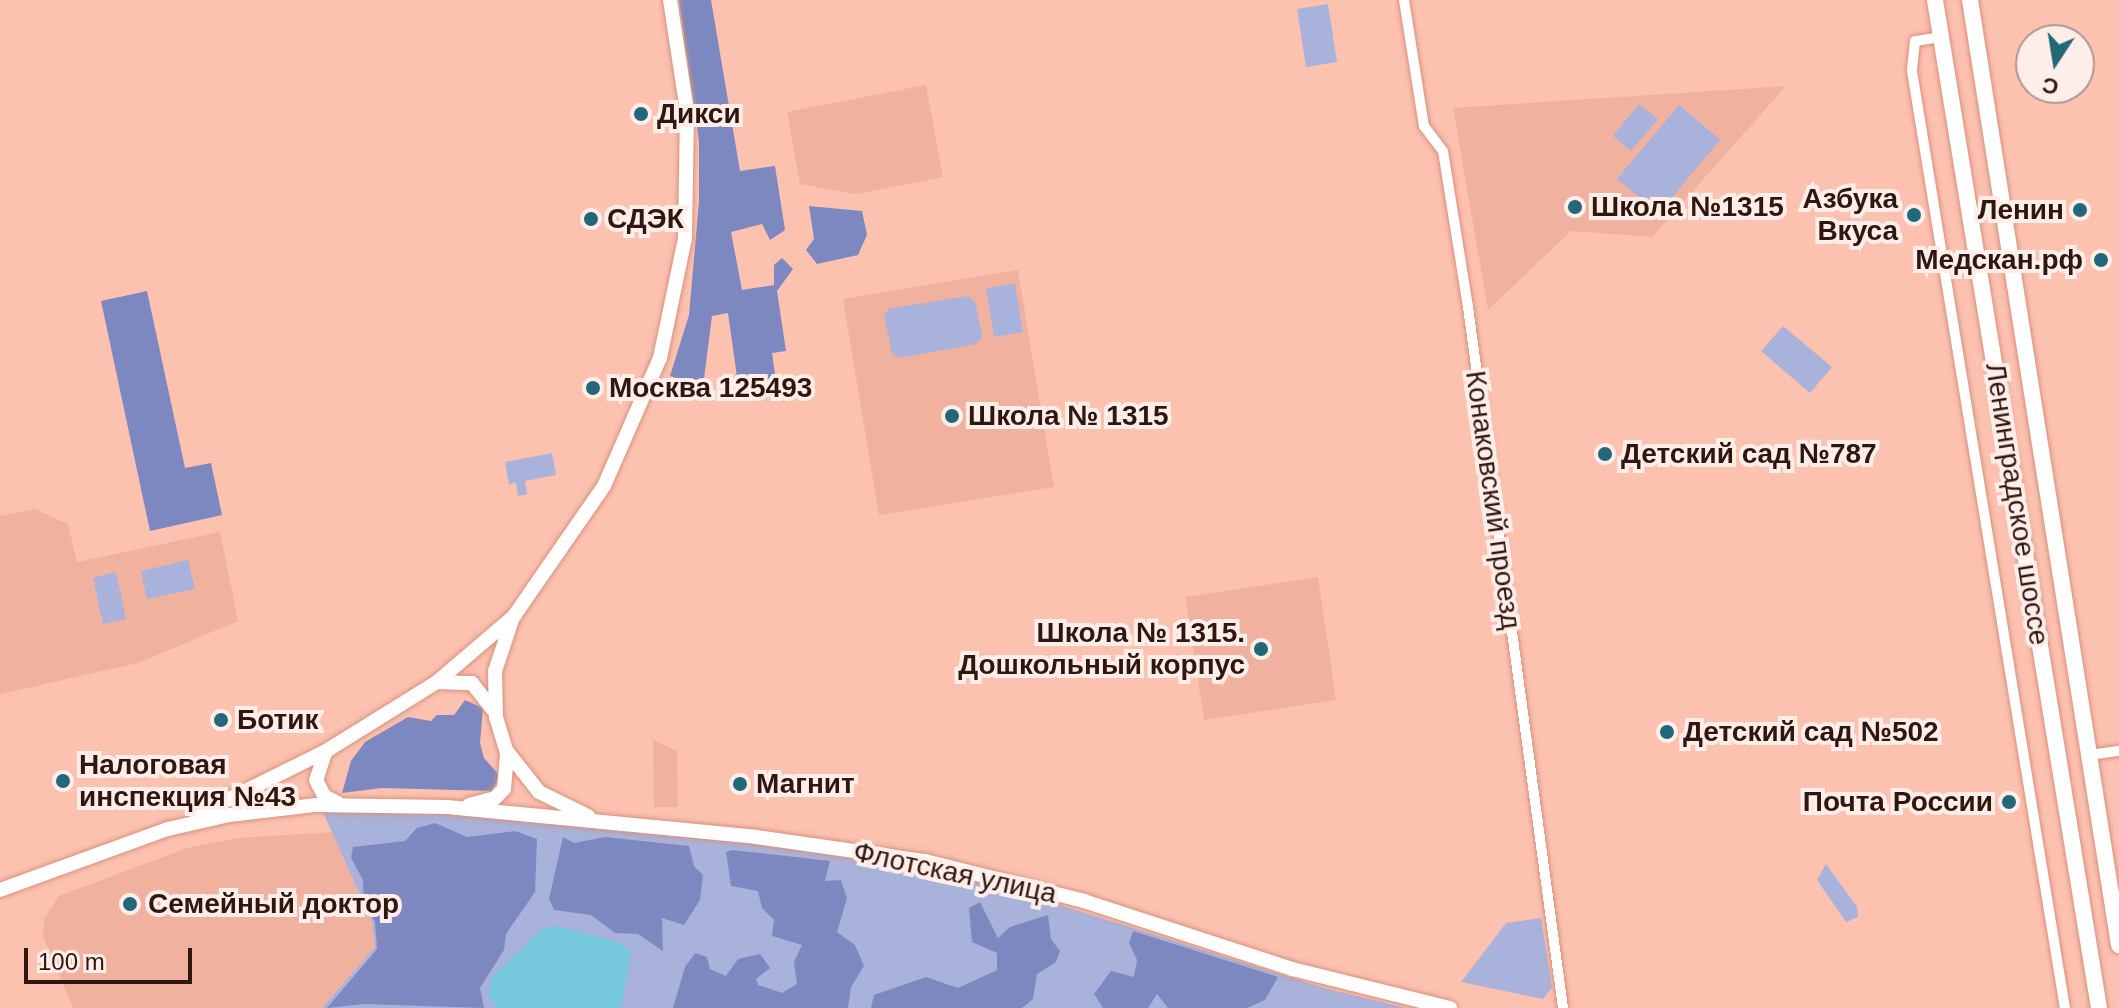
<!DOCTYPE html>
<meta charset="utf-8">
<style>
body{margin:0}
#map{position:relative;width:2119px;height:1008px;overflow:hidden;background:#fdc1b0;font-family:Arial,sans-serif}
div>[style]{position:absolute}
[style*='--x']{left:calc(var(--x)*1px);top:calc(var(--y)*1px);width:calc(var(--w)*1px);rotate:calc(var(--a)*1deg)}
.built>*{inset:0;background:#f1b19f}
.green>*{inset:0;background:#a9b2db}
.forest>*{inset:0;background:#7e88c0}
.water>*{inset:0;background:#76c8dd}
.roads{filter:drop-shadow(0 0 2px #d8917d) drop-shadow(0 0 2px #d8917d)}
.street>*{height:10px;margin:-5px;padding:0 5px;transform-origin:5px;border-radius:5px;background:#fff}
.secondary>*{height:14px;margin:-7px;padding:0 7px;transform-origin:7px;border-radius:7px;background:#fff}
.primary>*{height:16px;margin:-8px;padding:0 8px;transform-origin:8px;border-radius:8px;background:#fff}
.dots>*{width:22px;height:22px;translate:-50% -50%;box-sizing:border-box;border:4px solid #feeee9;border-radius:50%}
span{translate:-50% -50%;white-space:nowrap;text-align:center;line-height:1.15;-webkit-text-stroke:8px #feeee9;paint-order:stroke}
.poi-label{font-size:28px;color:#30160e;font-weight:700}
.left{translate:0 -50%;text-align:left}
.right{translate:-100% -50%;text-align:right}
.street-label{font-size:28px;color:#30160e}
.north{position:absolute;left:2015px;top:24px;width:80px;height:80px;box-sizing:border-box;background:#feeee9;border:2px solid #ac9891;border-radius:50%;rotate:192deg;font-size:22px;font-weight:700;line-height:32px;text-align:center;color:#30160e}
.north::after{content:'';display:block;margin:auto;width:28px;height:36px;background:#236878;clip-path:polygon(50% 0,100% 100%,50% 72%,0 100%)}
.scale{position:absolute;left:24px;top:948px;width:168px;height:36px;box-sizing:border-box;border:4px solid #30160e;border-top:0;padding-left:10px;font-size:24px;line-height:28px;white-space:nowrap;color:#30160e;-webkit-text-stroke:6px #feeee9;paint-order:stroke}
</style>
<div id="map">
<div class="built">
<div style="clip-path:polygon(926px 85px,943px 177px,857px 194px,800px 184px,787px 112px)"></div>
<div style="clip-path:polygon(1786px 86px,1652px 237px,1571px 231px,1488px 310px,1453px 108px)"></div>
<div style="clip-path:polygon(1018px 270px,1054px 487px,879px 515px,843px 299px)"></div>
<div style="clip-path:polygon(35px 509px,68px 524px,77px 562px,220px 532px,238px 621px,138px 663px,0 694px,0 516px)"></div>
<div style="clip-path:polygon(1318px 577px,1336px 700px,1204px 720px,1185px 597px)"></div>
<div style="clip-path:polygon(653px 740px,677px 751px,678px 807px,654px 807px)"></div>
<div style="clip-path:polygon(332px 832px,372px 922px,375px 947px,322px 1008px,73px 1008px,43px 936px,44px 919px,59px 896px,187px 848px,238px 838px)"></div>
</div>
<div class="green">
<div style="clip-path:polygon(1328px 4px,1337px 62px,1306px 67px,1297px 9px)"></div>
<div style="clip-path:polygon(1639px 104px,1658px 119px,1631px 151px,1613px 136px)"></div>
<div style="clip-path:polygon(1679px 105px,1720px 140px,1659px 213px,1617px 179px)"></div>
<div style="clip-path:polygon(1015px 284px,1023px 332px,994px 337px,986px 288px)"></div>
<div style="clip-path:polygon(968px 296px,975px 301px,982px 336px,976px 344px,899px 358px,892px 353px,884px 316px,888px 309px)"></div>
<div style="clip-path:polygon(1783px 326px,1832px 367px,1810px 393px,1761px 351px)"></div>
<div style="clip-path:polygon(552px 453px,556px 475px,525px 481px,527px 494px,518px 496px,516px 483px,509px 484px,505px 462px)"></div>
<div style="clip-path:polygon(188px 560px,195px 589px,147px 599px,141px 571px)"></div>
<div style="clip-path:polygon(116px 572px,126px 619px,103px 624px,93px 578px)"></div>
<div style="clip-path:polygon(419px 811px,773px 846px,977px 879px,1324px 988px,1405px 1008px,322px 1008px,375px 947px,372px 922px,323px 812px)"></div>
<div style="clip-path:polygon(1826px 864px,1857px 907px,1858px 917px,1846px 922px,1817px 880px)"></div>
<div style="clip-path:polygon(1541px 918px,1552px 987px,1543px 999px,1461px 982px,1506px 923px)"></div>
</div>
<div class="forest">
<div style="clip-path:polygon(679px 0,711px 0,740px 171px,775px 166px,785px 230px,770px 240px,762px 224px,731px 232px,742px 290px,774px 285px,774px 265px,782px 258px,793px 269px,777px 291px,786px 351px,772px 353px,776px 381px,738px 384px,728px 313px,712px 316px,703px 386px,670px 376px,689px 315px,699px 201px,699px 142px)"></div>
<div style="clip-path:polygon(809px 206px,862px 211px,867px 235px,858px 255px,817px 264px,806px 250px,814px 239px)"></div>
<div style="clip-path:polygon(147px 291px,185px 468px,211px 463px,222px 515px,150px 531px,101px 301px)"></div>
<div style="clip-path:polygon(465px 700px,483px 708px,480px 743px,484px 758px,500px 776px,492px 791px,382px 788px,342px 793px,351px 761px,365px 742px,408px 717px,431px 721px,437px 715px,454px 715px)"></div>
<div style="clip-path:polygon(435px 823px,467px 837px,515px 831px,537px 839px,535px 892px,506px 934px,504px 950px,480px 988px,484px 1008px,365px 1004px,327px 1008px,377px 949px,375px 922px,364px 904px,363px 880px,351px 858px,353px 847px,405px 841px,417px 828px)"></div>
<div style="clip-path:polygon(563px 837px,574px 843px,605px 837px,689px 846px,694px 866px,703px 875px,700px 900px,684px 925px,662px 918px,663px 951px,638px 934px,615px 933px,591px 915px,554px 910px,549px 899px)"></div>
<div style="clip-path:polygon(732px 850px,830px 861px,825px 881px,841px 880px,847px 898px,837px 932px,855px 945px,864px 966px,851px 987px,848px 1008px,673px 1008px,685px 967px,695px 953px,707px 957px,710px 969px,726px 976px,738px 959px,760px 954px,770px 968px,756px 979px,758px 985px,782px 993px,797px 984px,794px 962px,802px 945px,772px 936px,774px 920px,762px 908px,758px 891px,731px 886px,726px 852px)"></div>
<div style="clip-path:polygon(980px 902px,998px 938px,1010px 927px,1048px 915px,1051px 939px,1060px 951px,1056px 962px,1037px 974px,1033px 999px,1022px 1008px,871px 1008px,874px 995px,926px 977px,958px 988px,997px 970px,997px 953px,972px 942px,969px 908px)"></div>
<div style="clip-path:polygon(1133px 931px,1278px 977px,1265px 1000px,1247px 1008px,1168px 1008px,1157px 994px,1148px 1008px,1103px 1008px,1094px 994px,1111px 971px,1134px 977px,1137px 960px,1129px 943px)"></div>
</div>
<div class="water">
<div style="clip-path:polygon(557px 926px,621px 943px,631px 952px,621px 1008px,496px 1008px,489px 994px,492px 977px,542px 929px)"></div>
</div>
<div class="roads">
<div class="street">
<div style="--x:1404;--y:0;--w:128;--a:81"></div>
<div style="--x:1424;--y:126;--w:31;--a:53"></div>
<div style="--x:1443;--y:151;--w:158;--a:80.9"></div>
<div style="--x:1468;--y:307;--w:707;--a:82.28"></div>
<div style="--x:1941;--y:37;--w:26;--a:171"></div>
<div style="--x:1915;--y:41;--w:30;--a:96"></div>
<div style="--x:1912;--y:71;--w:949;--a:80.73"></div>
<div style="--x:2089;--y:755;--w:30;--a:-8"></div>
</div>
<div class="secondary">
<div style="--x:512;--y:620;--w:54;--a:108.4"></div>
<div style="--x:495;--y:671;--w:46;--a:88.8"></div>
<div style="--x:496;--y:717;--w:34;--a:73"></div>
<div style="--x:506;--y:750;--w:53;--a:51.8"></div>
<div style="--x:539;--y:792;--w:55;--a:26.1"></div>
<div style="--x:437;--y:682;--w:35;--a:2"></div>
<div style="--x:472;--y:683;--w:34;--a:52"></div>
<div style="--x:325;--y:753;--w:28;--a:108"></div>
<div style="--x:316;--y:780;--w:18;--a:63"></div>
<div style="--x:324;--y:796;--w:16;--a:27"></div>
<div style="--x:469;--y:805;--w:27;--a:-15"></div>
<div style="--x:495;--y:798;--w:13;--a:-45"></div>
<div style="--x:504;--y:789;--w:35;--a:-85"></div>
<div style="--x:197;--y:815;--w:144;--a:-26.4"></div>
<div style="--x:326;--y:751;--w:131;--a:-31.9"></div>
<div style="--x:437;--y:682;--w:101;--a:-40.6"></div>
<div style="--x:514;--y:616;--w:158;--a:-55.3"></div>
<div style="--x:604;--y:486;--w:140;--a:-66.4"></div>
<div style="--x:660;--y:358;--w:123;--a:-78.2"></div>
<div style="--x:685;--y:238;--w:127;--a:-89.1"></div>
<div style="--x:687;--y:111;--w:112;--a:-98.7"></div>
<div style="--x:0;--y:890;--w:179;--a:-20"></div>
<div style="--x:168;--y:829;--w:63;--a:-12.9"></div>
<div style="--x:229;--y:815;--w:88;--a:-6.6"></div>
<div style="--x:316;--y:805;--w:131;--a:0.9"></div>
<div style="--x:447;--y:807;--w:310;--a:5.5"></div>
<div style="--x:756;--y:837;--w:171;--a:8.1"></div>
<div style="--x:925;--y:861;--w:164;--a:14.1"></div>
<div style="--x:1084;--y:901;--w:219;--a:18.1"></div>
<div style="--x:1292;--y:969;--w:163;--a:13.9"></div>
</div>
<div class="primary">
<div style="--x:1935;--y:0;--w:1021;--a:80.76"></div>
<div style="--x:1970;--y:0;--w:957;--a:81.04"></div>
</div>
</div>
<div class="dots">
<div style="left:641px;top:114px;background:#236878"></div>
<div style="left:1575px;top:207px;background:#236878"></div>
<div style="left:2080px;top:210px;background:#236878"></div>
<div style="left:1914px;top:215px;background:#236878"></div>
<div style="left:591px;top:219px;background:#236878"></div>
<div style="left:2101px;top:260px;background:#236878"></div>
<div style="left:593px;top:388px;background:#236878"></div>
<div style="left:952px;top:416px;background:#236878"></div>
<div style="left:1605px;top:454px;background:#236878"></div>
<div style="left:1261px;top:649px;background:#236878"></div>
<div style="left:221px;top:720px;background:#236878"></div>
<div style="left:1667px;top:732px;background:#236878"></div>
<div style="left:63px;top:781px;background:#236878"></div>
<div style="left:740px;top:784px;background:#236878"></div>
<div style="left:2009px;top:802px;background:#236878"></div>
<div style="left:130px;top:904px;background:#236878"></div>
</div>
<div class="poi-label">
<span class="left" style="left:657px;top:114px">Дикси</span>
<span class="right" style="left:1898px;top:215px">Азбука<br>Вкуса</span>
<span class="left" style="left:1591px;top:207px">Школа №1315</span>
<span class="right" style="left:2064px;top:210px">Ленин</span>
<span class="left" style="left:607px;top:219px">СДЭК</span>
<span class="right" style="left:2083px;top:260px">Медскан.рф</span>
<span class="left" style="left:609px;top:388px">Москва 125493</span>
<span class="left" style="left:968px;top:416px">Школа № 1315</span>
<span class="left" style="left:1621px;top:454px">Детский сад №787</span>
<span class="right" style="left:1245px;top:649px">Школа № 1315.<br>Дошкольный корпус</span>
<span class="left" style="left:237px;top:720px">Ботик</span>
<span class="left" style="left:1683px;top:732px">Детский сад №502</span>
<span class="left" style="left:79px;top:781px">Налоговая<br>инспекция №43</span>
<span class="left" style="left:756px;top:784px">Магнит</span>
<span class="right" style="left:1993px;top:802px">Почта России</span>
<span class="left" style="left:148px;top:904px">Семейный доктор</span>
</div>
<div class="street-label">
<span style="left:1493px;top:500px;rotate:82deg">Конаковский проезд</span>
<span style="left:2017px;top:504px;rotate:81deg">Ленинградское шоссе</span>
<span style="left:955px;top:873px;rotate:12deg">Флотская улица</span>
</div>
<div class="north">С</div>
<div class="scale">100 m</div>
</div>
